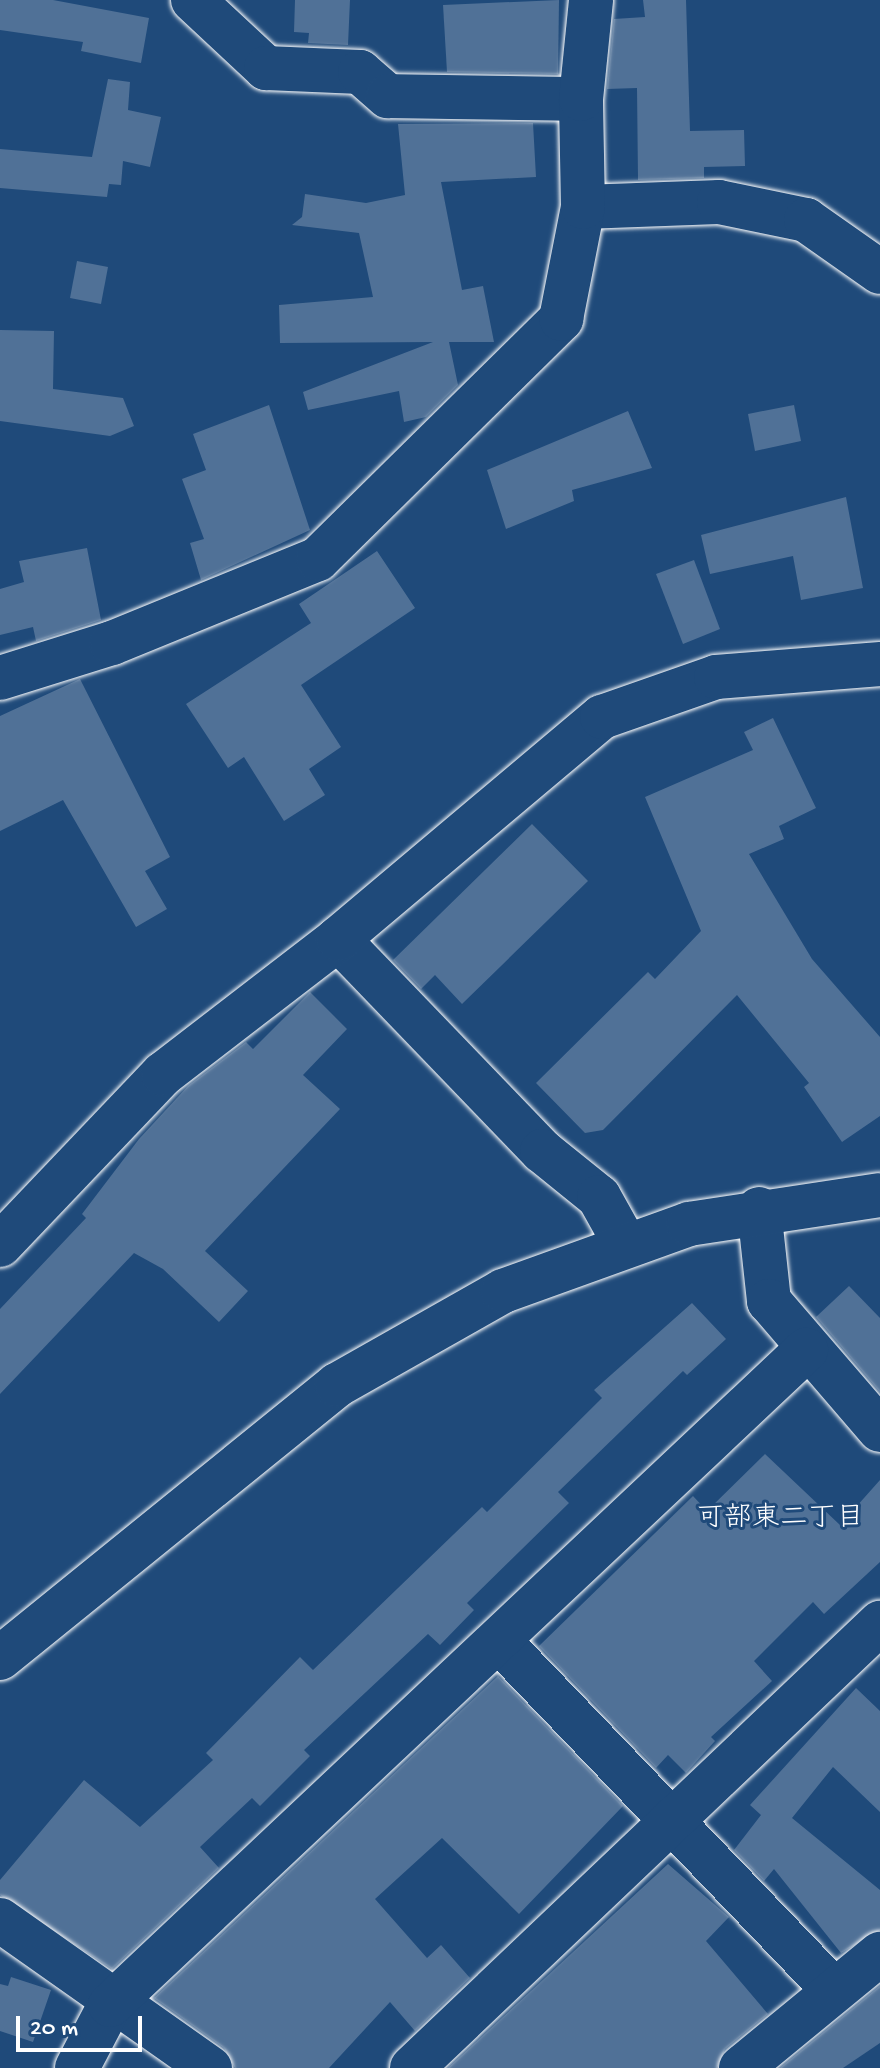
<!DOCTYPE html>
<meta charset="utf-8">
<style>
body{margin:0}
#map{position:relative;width:880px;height:2068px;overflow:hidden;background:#1f4a7a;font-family:"Gochi Hand","Klee One",sans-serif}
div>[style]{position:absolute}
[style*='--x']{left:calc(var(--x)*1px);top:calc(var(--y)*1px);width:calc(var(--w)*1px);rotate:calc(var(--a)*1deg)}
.building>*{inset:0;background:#507197}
.roads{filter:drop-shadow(0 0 2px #fff) drop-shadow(0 0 2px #fff)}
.street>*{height:44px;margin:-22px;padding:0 22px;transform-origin:22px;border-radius:22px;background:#1f4a7a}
.secondary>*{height:44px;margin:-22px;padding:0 22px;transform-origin:22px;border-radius:22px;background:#1f4a7a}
span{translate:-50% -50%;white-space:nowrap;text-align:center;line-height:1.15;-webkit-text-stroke:6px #1f4a7a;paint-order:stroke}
.neighbourhood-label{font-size:28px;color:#fff}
.scale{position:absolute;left:16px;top:2016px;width:126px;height:36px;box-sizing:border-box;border:4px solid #fff;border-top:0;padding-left:10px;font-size:24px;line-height:28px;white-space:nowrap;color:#fff;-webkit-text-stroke:6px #1f4a7a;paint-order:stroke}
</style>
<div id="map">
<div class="building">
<div style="clip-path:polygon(0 0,53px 0,149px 18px,141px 63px,81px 51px,83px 42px,0 30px)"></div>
<div style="clip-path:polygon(295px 0,350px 0,348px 45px,308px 43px,309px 33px,294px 32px)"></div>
<div style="clip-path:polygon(559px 0,558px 74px,447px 72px,443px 5px)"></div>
<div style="clip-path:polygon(643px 0,686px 0,690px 131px,744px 130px,745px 166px,704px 167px,704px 178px,638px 180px,637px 88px,607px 89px,614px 19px,645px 17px)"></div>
<div style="clip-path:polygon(108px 79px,130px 82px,128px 110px,161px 117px,150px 167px,123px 161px,121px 185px,109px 184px,107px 197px,0 188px,0 149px,92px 157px)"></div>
<div style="clip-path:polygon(533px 123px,536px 177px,441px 182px,462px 290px,483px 286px,494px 342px,449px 342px,458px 385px,426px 417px,404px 422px,399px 391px,308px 410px,303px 392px,433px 342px,280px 343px,279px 305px,373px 297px,359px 233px,292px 225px,302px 217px,305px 194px,366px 203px,405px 195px,398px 124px)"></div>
<div style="clip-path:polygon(77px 261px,108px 267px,101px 304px,70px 298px)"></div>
<div style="clip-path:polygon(0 330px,54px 331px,53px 389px,123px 398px,134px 426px,110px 436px,0 421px)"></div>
<div style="clip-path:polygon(269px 405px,310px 530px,201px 580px,190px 543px,204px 539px,182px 479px,206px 470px,193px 434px)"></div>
<div style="clip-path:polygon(794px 405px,801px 441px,755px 451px,748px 414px)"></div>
<div style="clip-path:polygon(628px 411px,652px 468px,572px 490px,574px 501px,506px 529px,487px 470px)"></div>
<div style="clip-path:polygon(846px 497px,863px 588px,801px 600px,793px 556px,710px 574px,701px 535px)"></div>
<div style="clip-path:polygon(87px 548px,101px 620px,36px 641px,33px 627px,0 635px,0 589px,24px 582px,19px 561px)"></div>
<div style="clip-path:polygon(377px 551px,415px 608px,301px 685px,341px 747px,309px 769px,325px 795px,284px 821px,244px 757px,228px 768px,186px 704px,311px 623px,299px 604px)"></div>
<div style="clip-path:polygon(694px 560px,720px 629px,683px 644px,656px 574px)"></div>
<div style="clip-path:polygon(80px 679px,170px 857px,145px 871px,167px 909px,136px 927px,63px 800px,0 831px,0 716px)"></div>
<div style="clip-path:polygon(773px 718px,816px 808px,779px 826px,784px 839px,749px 854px,812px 959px,880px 1037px,880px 1116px,842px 1142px,804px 1087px,809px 1083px,737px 995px,603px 1130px,585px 1133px,536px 1083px,648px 972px,655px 979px,701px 931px,645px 797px,753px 750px,744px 732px)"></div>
<div style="clip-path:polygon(532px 824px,588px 881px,462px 1004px,435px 975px,421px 989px,393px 960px)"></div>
<div style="clip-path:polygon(310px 992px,347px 1029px,303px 1075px,340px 1109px,205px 1251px,248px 1291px,219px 1322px,163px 1269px,134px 1253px,0 1394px,0 1309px,86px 1218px,82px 1214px,139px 1139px,188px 1086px,246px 1042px,253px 1049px)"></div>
<div style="clip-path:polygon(849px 1286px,880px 1318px,880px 1392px,816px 1317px)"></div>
<div style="clip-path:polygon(692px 1303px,726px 1339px,687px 1375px,683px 1371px,558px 1492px,569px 1503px,467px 1603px,474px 1610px,440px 1645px,428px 1634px,304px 1750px,310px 1756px,260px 1806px,252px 1798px,200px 1847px,219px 1868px,112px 1969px,0 1895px,0 1880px,84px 1780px,140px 1827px,213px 1760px,206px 1753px,300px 1657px,313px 1670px,482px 1507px,487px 1512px,602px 1398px,594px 1390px)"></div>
<div style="clip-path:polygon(765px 1454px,840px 1525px,880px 1480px,880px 1562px,824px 1614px,813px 1602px,754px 1661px,772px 1681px,711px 1737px,715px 1741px,686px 1773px,668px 1755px,656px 1768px,539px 1646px,693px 1496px,707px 1511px)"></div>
<div style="clip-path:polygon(498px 1676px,623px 1806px,519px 1914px,442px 1838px,375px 1899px,427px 1958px,441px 1945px,470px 1978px,415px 2031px,390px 2002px,329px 2068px,235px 2068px,224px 2048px,154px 1998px)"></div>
<div style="clip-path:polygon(856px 1688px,880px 1711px,880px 1812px,833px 1767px,792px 1818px,880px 1890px,880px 1930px,841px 1953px,774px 1869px,764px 1881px,734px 1850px,761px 1815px,750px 1805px)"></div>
<div style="clip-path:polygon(668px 1864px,729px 1917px,706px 1941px,768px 2014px,725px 2049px,717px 2068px,448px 2068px)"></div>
<div style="clip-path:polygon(11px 1977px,51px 1990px,33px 2042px,0 2031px,0 1984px,8px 1986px)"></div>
<div style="clip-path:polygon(880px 1986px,880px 2043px,843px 2068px,780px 2068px)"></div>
</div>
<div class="roads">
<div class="street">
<div style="--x:193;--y:0;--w:100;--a:43"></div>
<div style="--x:266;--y:68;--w:94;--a:2.4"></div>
<div style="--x:360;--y:72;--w:37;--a:41"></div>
<div style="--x:388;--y:96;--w:193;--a:0.9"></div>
<div style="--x:583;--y:207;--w:136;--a:-2.1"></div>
<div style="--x:719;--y:202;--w:89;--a:11.7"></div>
<div style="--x:806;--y:220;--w:90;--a:35.1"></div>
<div style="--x:0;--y:678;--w:117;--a:-17.4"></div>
<div style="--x:112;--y:643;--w:222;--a:-22.2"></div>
<div style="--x:318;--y:559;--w:342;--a:-44.6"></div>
<div style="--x:561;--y:319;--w:114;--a:-78.9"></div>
<div style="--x:583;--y:207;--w:108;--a:-91.1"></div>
<div style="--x:581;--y:99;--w:100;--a:-84.2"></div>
<div style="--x:338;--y:939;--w:294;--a:46.1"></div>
<div style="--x:542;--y:1151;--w:73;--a:38.9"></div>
<div style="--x:599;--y:1197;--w:51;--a:60.9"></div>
<div style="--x:759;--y:1209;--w:93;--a:83.8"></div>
<div style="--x:769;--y:1301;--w:170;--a:49.3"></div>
<div style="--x:0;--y:1245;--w:236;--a:-46.4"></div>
<div style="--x:163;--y:1074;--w:221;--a:-37.6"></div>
<div style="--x:338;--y:939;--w:345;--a:-40.1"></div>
<div style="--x:602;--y:717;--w:121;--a:-19.3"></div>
<div style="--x:716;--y:677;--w:165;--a:-4.5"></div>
<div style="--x:500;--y:1642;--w:481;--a:46.2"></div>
<div style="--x:0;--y:1920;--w:257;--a:35.2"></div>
<div style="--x:77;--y:2068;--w:71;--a:-62.4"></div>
<div style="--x:110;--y:2005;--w:956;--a:-43.26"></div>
<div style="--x:412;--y:2068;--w:646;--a:-43.56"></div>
<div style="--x:741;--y:2068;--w:180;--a:-39.4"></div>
</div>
<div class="secondary">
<div style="--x:0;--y:1658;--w:434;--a:-39"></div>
<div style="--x:337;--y:1385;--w:191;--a:-29.5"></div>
<div style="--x:503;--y:1291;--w:198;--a:-19.8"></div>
<div style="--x:689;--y:1224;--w:193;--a:-8.6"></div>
</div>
</div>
<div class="neighbourhood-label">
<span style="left:780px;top:1520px">可部東二丁目</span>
</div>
<div class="scale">20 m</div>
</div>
